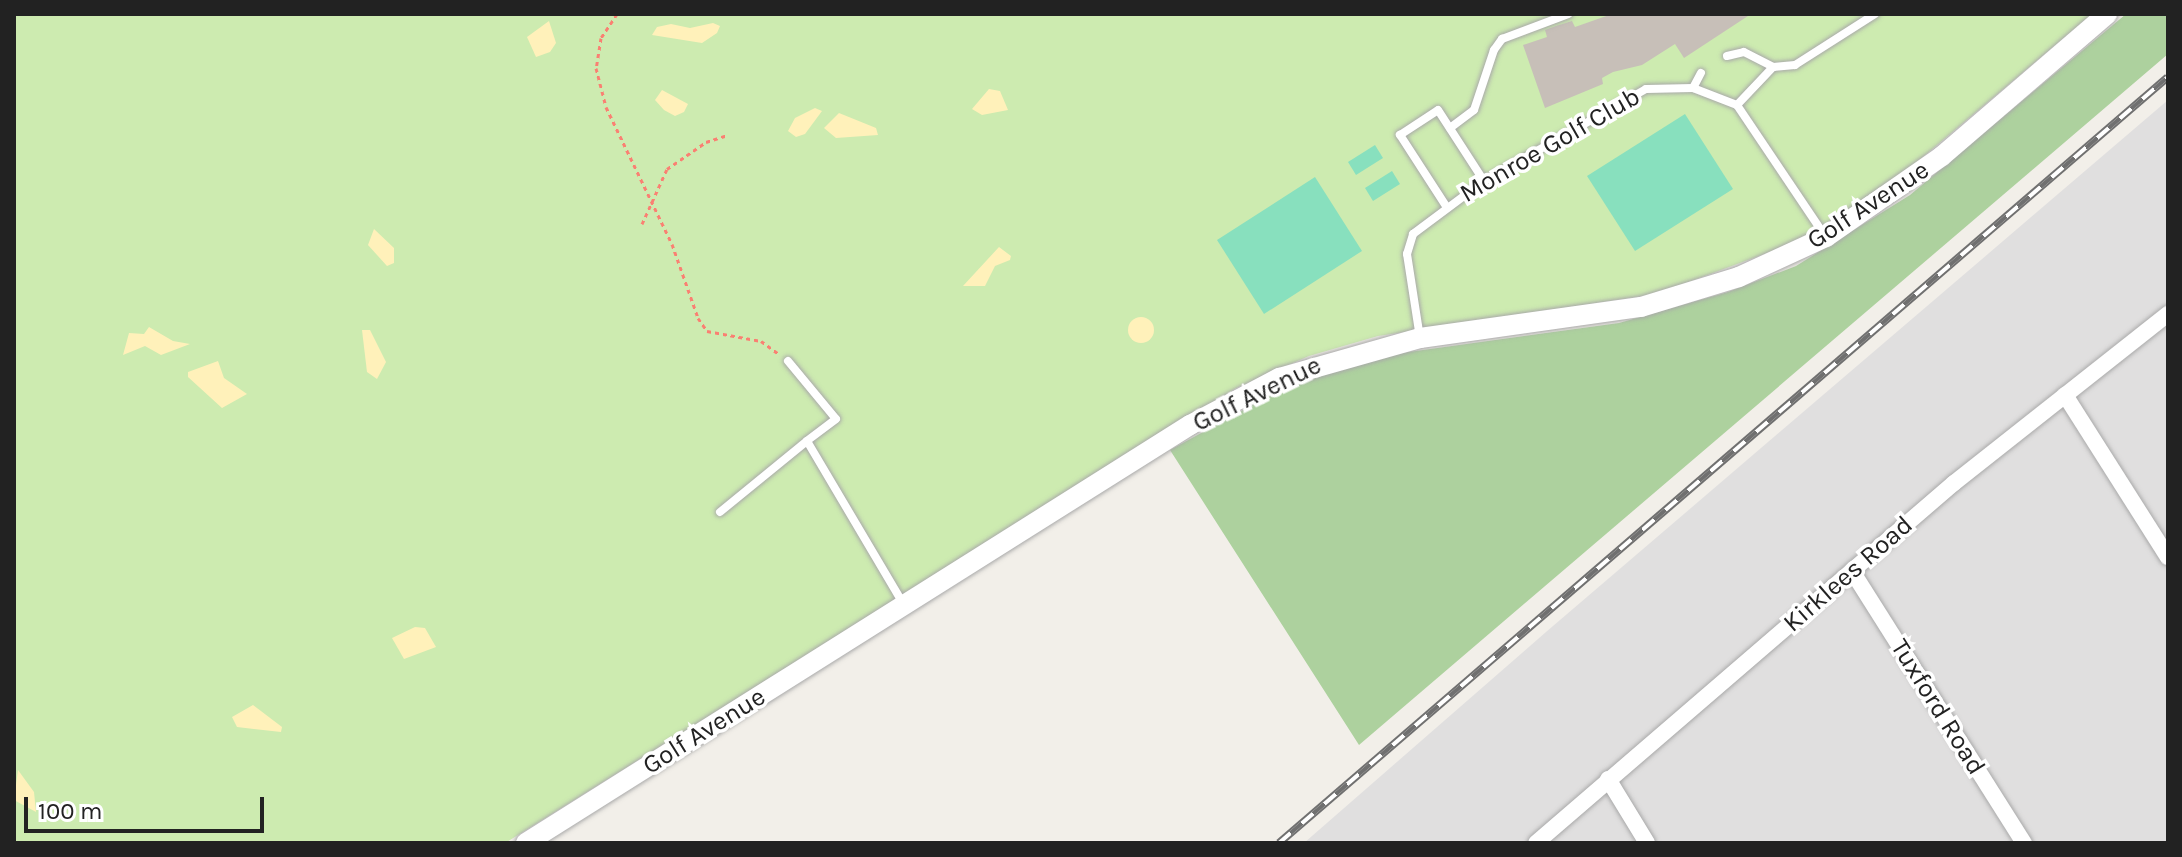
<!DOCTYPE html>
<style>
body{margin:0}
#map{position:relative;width:2182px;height:857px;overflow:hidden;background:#f2efe9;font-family:Karla,sans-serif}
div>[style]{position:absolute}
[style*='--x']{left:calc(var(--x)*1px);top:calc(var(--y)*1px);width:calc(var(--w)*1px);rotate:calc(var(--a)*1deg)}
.residential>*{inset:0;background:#e0dfdf}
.grass>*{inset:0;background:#cdebb0}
.forest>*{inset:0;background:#add19e}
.sand>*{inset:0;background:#fff1ba}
.round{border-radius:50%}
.pitch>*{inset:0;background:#88e0be}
.building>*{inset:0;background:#c7bfb8}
.path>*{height:3px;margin-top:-1.5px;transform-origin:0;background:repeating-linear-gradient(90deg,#fa8072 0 4px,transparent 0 8px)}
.roads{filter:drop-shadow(0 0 2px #a9a9a9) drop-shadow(0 0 2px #a9a9a9)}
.service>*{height:8px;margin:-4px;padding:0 4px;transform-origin:4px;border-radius:4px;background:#fff}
.minor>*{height:16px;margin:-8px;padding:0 8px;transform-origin:8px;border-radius:8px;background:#fff}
.tertiary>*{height:20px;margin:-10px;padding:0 10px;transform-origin:10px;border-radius:10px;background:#fff}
.rail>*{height:8px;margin-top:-4px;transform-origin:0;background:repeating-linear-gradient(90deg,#fff 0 15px,#707070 0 30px);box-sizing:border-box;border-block:2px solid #707070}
span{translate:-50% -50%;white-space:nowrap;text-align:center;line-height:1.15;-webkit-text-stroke:7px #fff;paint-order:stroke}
.street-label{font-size:26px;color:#222}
.frame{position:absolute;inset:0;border:16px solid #222;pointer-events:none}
.scale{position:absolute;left:24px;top:797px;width:240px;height:36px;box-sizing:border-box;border:4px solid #222;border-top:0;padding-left:10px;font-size:24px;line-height:28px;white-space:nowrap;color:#222;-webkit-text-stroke:6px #fff;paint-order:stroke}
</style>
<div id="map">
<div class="residential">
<div style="clip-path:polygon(2168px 100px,2168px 843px,1304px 843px,1546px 632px)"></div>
</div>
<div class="grass">
<div style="clip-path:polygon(14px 14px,2092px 14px,1898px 178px,1794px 243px,1656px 294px,1378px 336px,1309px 356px,1236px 388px,505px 843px,14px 843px)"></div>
</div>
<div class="forest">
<div style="clip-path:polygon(2126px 14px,2168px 14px,2168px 54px,1359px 745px,1170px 450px,1291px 384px,1394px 354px,1619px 323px,1728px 292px,1796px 266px,1910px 195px)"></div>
</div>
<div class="sand">
<div style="clip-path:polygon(549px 21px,556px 43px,550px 52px,536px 57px,527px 37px)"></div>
<div style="clip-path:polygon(713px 23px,720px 26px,717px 33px,702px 43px,652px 35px,657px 27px,671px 24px,690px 28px)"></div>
<div style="clip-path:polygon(989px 89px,1000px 91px,1008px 110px,982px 115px,972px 109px)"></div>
<div style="clip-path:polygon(662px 90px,688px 104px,684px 112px,675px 116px,664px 110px,655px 100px)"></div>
<div style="clip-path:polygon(815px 108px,822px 111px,805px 134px,796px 137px,788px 131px,795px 118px)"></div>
<div style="clip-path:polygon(839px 113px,876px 128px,878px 135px,836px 138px,824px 128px)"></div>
<div style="clip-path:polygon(374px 229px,394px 248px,394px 263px,387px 266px,368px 245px)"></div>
<div style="clip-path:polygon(999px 247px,1011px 256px,1010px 260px,995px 266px,985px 286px,963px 286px)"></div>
<div class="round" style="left:1128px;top:317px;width:26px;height:26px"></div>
<div style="clip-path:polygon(149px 327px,173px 341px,190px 344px,161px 355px,145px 346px,123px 355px,129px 333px,144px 334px)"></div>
<div style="clip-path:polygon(362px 330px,370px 330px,386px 362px,377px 379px,367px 372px)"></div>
<div style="clip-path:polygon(218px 361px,224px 378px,247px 394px,222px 408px,188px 377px,188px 372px)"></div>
<div style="clip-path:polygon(415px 627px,425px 628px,436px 647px,404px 659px,392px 638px)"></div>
<div style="clip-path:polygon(253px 705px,282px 727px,281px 732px,237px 727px,232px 717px)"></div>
<div style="clip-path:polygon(18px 770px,34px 792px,36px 812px,14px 800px)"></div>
</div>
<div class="pitch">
<div style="clip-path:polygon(1685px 114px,1733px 189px,1635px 251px,1587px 176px)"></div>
<div style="clip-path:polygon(1375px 145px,1383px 158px,1356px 175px,1348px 162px)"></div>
<div style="clip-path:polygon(1392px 171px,1400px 184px,1373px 201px,1365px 188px)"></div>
<div style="clip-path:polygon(1315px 177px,1362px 251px,1264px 314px,1217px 240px)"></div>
</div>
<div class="building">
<div style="clip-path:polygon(1612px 14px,1751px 14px,1684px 58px,1675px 44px,1642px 65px,1613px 72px,1602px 78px,1603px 84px,1545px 108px,1523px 45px,1547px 37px,1545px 30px,1556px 26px,1572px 21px,1575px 27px)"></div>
</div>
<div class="path">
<div style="--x:617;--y:14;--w:29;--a:124"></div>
<div style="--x:601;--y:38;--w:30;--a:99"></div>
<div style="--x:596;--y:68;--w:40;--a:75.6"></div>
<div style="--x:606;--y:107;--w:152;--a:64.3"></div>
<div style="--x:672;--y:244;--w:78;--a:70.6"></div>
<div style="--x:698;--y:318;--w:16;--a:55"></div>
<div style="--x:707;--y:331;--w:55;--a:10.5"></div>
<div style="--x:761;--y:341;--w:22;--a:36"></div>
<div style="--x:642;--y:224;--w:60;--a:-65.6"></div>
<div style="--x:667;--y:169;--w:47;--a:-34.7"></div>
<div style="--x:706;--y:142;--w:22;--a:-18"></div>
</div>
<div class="roads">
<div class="service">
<div style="--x:1727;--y:56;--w:17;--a:-13"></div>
<div style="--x:1744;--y:52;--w:33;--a:27"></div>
<div style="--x:1693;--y:88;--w:17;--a:-62"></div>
<div style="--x:1737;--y:105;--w:52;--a:-46.5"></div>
<div style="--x:1773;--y:67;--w:22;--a:-5"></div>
<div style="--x:1795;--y:65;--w:95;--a:-32.5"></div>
<div style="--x:1450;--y:128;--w:30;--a:-37"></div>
<div style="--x:1474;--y:110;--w:63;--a:-71.6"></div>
<div style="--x:1494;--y:50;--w:14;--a:-54"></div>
<div style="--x:1502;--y:39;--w:71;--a:-20.7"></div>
<div style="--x:1446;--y:206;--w:85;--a:-122.9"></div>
<div style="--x:1400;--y:135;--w:45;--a:-33.3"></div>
<div style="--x:1438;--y:110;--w:85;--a:57.1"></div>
<div style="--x:1420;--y:338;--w:85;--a:-98.8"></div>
<div style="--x:1407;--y:254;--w:21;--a:-73"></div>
<div style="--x:1413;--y:234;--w:89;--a:-36.7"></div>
<div style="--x:1484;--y:181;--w:186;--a:-29.6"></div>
<div style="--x:1646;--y:89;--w:47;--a:-1.2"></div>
<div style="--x:1693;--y:88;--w:47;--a:21.1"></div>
<div style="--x:1737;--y:105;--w:158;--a:56.1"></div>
<div style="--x:788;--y:361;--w:75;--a:50.4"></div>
<div style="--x:836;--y:419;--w:36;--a:143"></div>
<div style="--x:720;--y:512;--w:112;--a:-39.2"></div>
<div style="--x:807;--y:441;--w:191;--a:59.4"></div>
</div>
<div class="minor">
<div style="--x:2065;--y:395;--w:192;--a:57.6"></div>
<div style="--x:1852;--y:571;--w:322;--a:57.7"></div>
<div style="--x:1608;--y:779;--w:75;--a:58.6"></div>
<div style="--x:1536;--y:843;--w:552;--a:-40.74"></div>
<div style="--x:1954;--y:483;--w:273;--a:-38.3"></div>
</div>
<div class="tertiary">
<div style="--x:526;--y:843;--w:785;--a:-32.19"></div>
<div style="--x:1190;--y:425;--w:101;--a:-27.8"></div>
<div style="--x:1279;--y:378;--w:147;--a:-15.8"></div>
<div style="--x:1420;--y:338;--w:223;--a:-8"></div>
<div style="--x:1641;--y:307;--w:102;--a:-17"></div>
<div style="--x:1739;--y:277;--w:96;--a:-24.7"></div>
<div style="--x:1826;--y:237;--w:141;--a:-34.9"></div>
<div style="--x:1942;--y:156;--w:218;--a:-40.7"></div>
</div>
</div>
<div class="rail">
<div style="--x:1279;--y:843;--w:1173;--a:-40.75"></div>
</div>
<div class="street-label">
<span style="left:1550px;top:145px;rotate:-30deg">Monroe Golf Club</span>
<span style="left:1868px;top:205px;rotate:-33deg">Golf Avenue</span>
<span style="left:1257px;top:394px;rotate:-26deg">Golf Avenue</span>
<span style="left:1848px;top:574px;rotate:-41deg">Kirklees Road</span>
<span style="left:1938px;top:707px;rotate:58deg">Tuxford Road</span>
<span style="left:704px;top:731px;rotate:-32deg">Golf Avenue</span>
</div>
<div class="frame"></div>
<div class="scale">100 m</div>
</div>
